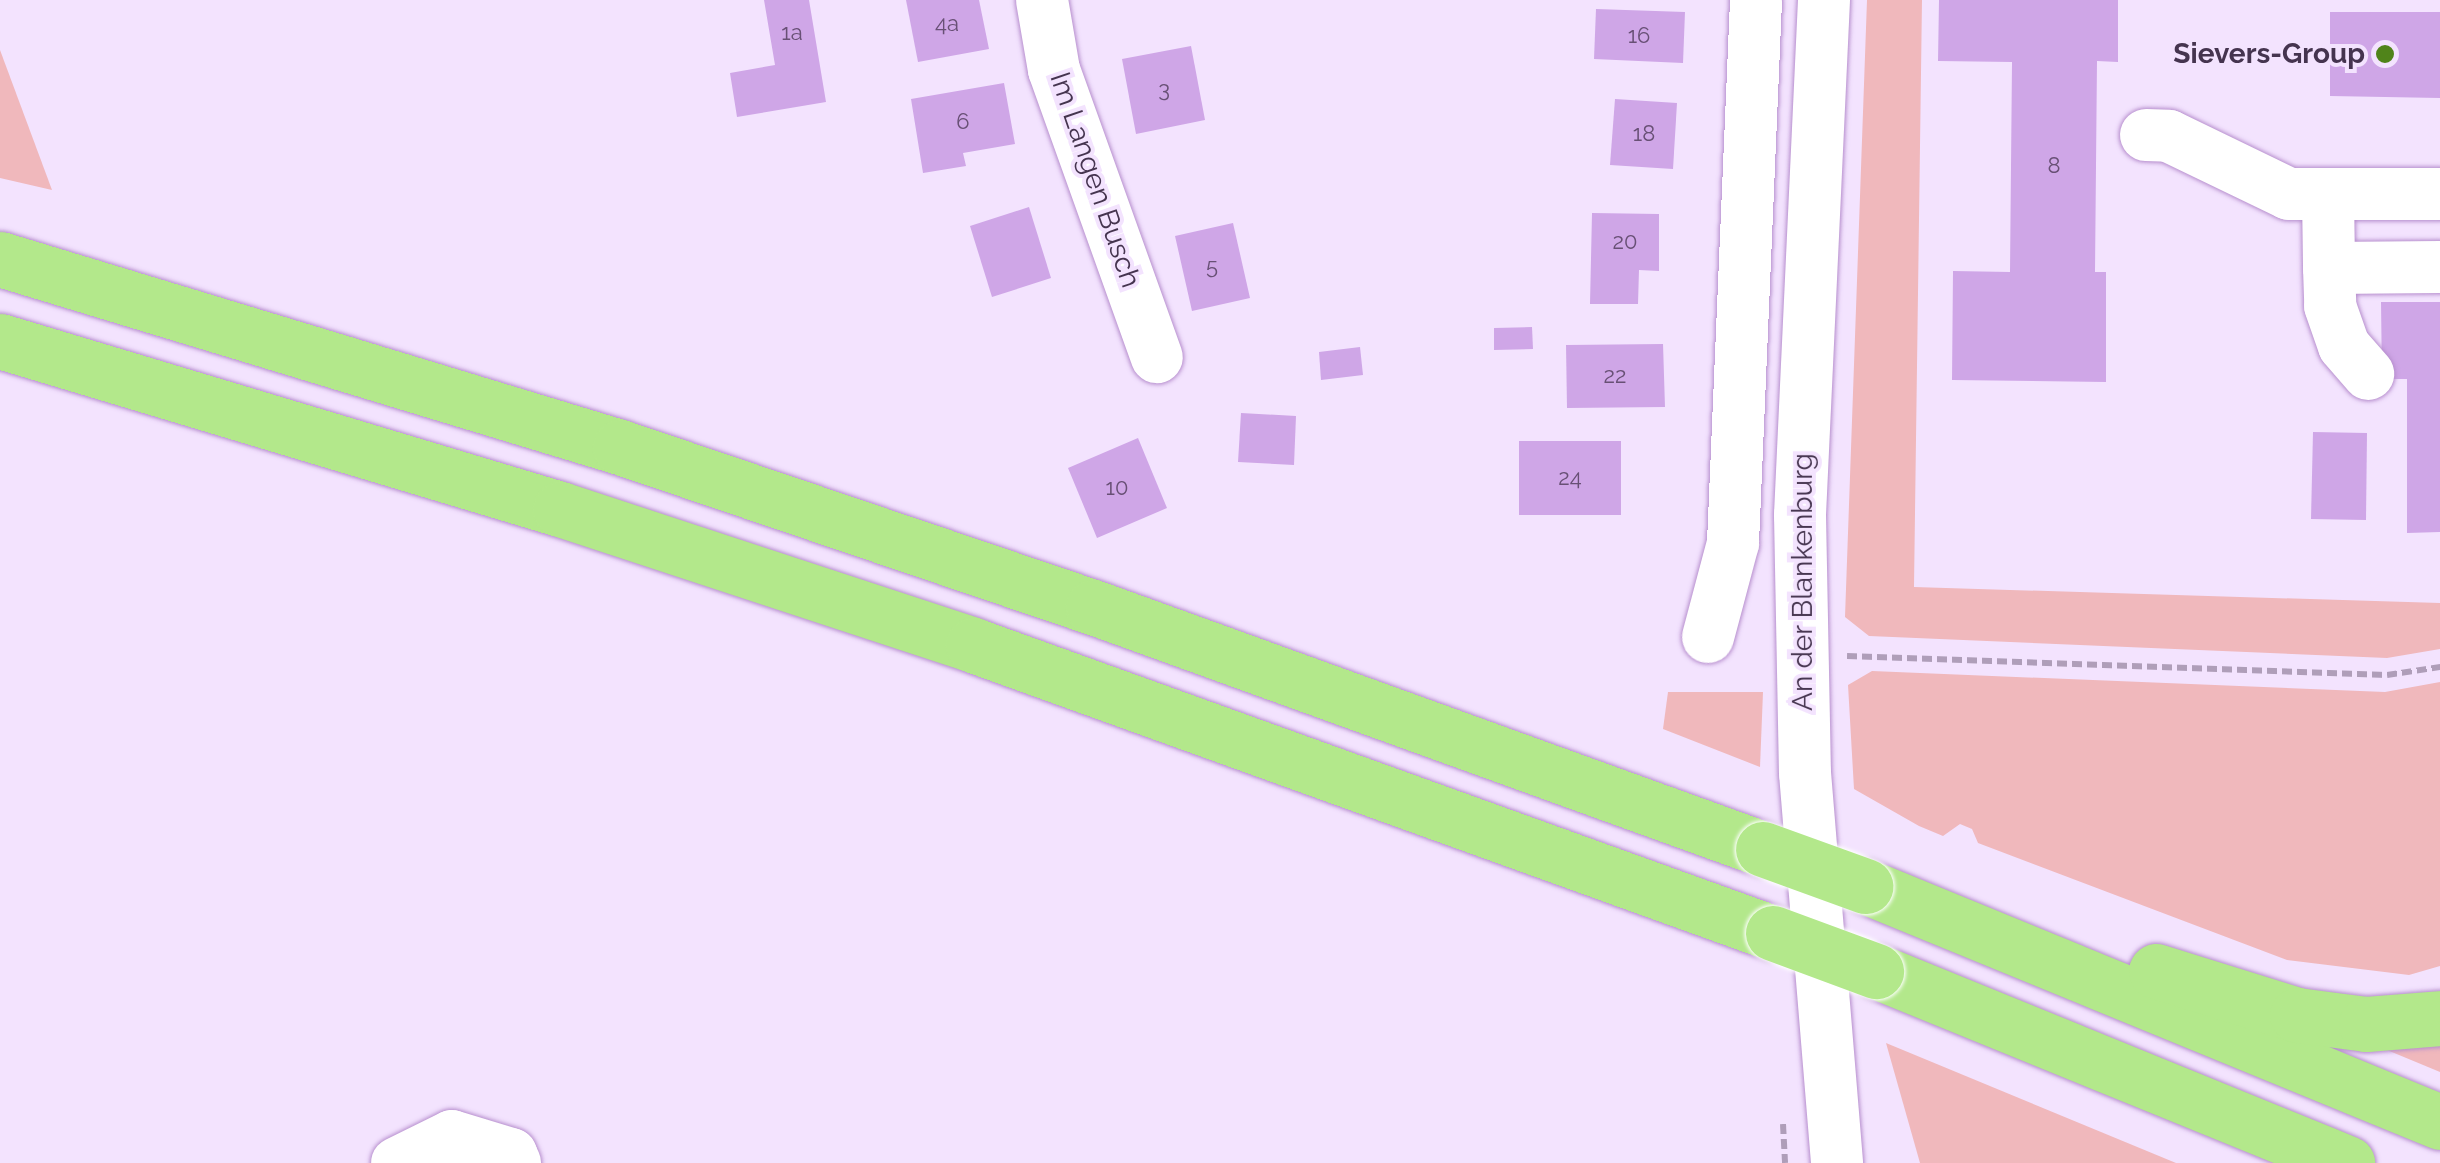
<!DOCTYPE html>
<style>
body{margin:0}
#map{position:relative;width:2440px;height:1163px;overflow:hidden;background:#f3e3fe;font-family:Raleway,sans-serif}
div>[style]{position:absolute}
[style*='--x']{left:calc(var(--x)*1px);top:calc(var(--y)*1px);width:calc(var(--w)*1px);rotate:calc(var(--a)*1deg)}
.green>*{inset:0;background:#f0b8bc}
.building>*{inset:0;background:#cfa6e7}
.path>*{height:6px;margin-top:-3px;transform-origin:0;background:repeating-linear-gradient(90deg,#af9eb9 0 10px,transparent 0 15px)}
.roads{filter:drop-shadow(0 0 2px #b78fce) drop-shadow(0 0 2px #b78fce)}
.minor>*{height:52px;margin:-26px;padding:0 26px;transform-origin:26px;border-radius:26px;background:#fff}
.highway>*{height:55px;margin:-27.5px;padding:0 27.5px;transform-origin:27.5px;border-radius:27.5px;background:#b3e88b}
.bridges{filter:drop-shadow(0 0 2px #fff) drop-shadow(0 0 2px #fff)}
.highway-bridge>*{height:55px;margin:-27.5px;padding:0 27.5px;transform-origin:27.5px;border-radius:27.5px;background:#b3e88b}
.dots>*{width:28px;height:28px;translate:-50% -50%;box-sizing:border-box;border:5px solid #f3e3fe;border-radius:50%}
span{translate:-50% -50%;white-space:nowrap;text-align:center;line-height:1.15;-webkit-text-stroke:8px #f3e3fe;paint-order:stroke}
.number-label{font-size:22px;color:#685075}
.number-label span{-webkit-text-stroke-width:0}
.poi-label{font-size:28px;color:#45344f;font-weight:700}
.right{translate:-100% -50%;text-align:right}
.street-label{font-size:28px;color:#45344f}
</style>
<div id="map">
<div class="green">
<div style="clip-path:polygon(1867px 0,1922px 0,1914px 587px,2440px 603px,2440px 649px,2387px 658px,1869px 636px,1845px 617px)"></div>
<div style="clip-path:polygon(0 50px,52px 190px,0 178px)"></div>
<div style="clip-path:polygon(1872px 671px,2385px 692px,2440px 682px,2440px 966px,2409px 975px,2287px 960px,1978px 843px,1972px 829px,1960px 824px,1943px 836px,1919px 826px,1854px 789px,1848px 685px)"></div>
<div style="clip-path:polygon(1668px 692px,1763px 692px,1760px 767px,1663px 729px)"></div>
<div style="clip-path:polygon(1886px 1043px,2176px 1163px,1920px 1163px)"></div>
<div style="clip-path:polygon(2440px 1043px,2440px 1072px,2387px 1050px)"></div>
</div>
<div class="building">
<div style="clip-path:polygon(764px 0,809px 0,826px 102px,737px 117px,730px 73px,775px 65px)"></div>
<div style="clip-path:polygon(906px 0,979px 0,989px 49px,918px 62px)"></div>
<div style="clip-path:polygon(1939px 0,2118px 0,2118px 62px,2097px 61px,2095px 272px,2106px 272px,2106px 382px,1952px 380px,1953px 271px,2010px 272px,2012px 62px,1938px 61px)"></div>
<div style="clip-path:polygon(1596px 9px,1685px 12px,1683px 63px,1594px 59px)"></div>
<div style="clip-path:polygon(2330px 12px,2440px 12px,2440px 98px,2330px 96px)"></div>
<div style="clip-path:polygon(1191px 46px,1205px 120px,1136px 134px,1122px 59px)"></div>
<div style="clip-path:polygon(1004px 83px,1015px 144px,963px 153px,966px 166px,923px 173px,911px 99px)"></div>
<div style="clip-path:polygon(1615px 99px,1677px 103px,1673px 169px,1610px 165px)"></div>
<div style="clip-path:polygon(1029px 207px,1051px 278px,992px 297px,970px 226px)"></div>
<div style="clip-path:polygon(1592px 213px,1659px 214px,1659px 271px,1639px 270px,1638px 304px,1590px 304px)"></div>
<div style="clip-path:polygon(1233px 223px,1250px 298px,1192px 311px,1175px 236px)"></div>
<div style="clip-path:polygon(2381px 302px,2440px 302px,2440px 532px,2407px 533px,2407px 379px,2382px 379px)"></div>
<div style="clip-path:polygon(1532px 327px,1533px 349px,1494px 350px,1494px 328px)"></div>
<div style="clip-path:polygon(1663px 344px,1665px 407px,1567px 408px,1566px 345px)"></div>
<div style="clip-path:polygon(1360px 347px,1363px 375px,1321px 380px,1319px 352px)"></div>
<div style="clip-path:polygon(1241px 413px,1296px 416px,1294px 465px,1238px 462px)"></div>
<div style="clip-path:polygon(2313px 432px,2367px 433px,2366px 520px,2311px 519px)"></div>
<div style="clip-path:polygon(1138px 438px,1167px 508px,1097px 538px,1068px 468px)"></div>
<div style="clip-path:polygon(1519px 441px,1621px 441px,1621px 515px,1519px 515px)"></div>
</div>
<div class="path">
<div style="--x:1847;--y:656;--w:540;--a:2.02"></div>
<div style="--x:2387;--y:675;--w:54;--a:-8.6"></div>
<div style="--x:1783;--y:1124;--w:39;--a:87"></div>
</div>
<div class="roads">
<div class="minor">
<div style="--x:1042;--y:0;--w:71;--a:80.3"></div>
<div style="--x:1054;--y:70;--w:305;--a:70.3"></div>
<div style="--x:1824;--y:0;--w:516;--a:92.67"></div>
<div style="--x:1800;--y:515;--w:258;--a:88.9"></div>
<div style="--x:1805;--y:773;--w:391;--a:85.3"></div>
<div style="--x:2146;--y:135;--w:23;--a:2"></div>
<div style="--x:2169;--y:136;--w:133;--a:25.8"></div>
<div style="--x:2289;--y:194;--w:151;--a:0"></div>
<div style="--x:2328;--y:194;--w:74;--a:89.2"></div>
<div style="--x:2329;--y:268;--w:111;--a:-0.5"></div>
<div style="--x:2329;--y:268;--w:38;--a:88"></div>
<div style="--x:2330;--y:306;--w:42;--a:70.7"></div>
<div style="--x:2344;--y:346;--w:37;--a:49"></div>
<div style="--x:1708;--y:637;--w:97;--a:-75.1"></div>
<div style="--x:1733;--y:543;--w:543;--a:-87.57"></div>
<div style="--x:397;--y:1163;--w:61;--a:-26.1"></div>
<div style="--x:452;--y:1136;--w:62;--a:17"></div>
<div style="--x:511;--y:1154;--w:10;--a:66"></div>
</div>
<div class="highway">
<div style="--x:0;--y:259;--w:648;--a:16.87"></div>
<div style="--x:620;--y:447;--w:499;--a:18.7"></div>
<div style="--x:1093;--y:607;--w:712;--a:19.86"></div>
<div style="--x:0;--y:341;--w:585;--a:16.7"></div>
<div style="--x:560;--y:509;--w:435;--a:18.2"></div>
<div style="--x:973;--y:645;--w:850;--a:19.8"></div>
<div style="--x:1865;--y:886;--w:622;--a:22.31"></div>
<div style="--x:1876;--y:971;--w:509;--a:22.18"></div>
<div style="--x:2156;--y:971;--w:148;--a:17.3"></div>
<div style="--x:2297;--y:1015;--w:70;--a:7.4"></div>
<div style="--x:2366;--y:1024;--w:74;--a:-4.6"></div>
</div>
</div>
<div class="bridges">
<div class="highway-bridge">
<div style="--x:1763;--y:849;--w:109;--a:19.9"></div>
<div style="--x:1773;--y:933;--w:110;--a:20.3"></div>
</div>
</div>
<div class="dots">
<div style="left:2385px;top:54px;background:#50841a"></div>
</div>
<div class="number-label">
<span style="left:947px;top:24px">4a</span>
<span style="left:792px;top:33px">1a</span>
<span style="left:1639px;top:36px">16</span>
<span style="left:1164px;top:90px">3</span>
<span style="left:963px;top:122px">6</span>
<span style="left:1644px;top:134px">18</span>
<span style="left:2054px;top:166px">8</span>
<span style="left:1625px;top:242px">20</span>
<span style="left:1212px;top:267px">5</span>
<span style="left:1615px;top:376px">22</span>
<span style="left:1570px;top:478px">24</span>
<span style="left:1117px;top:488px">10</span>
</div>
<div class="poi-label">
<span class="right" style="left:2365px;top:54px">Sievers-Group</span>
</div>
<div class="street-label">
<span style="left:1095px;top:180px;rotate:71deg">Im Langen Busch</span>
<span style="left:1803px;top:582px;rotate:-90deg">An der Blankenburg</span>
</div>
</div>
